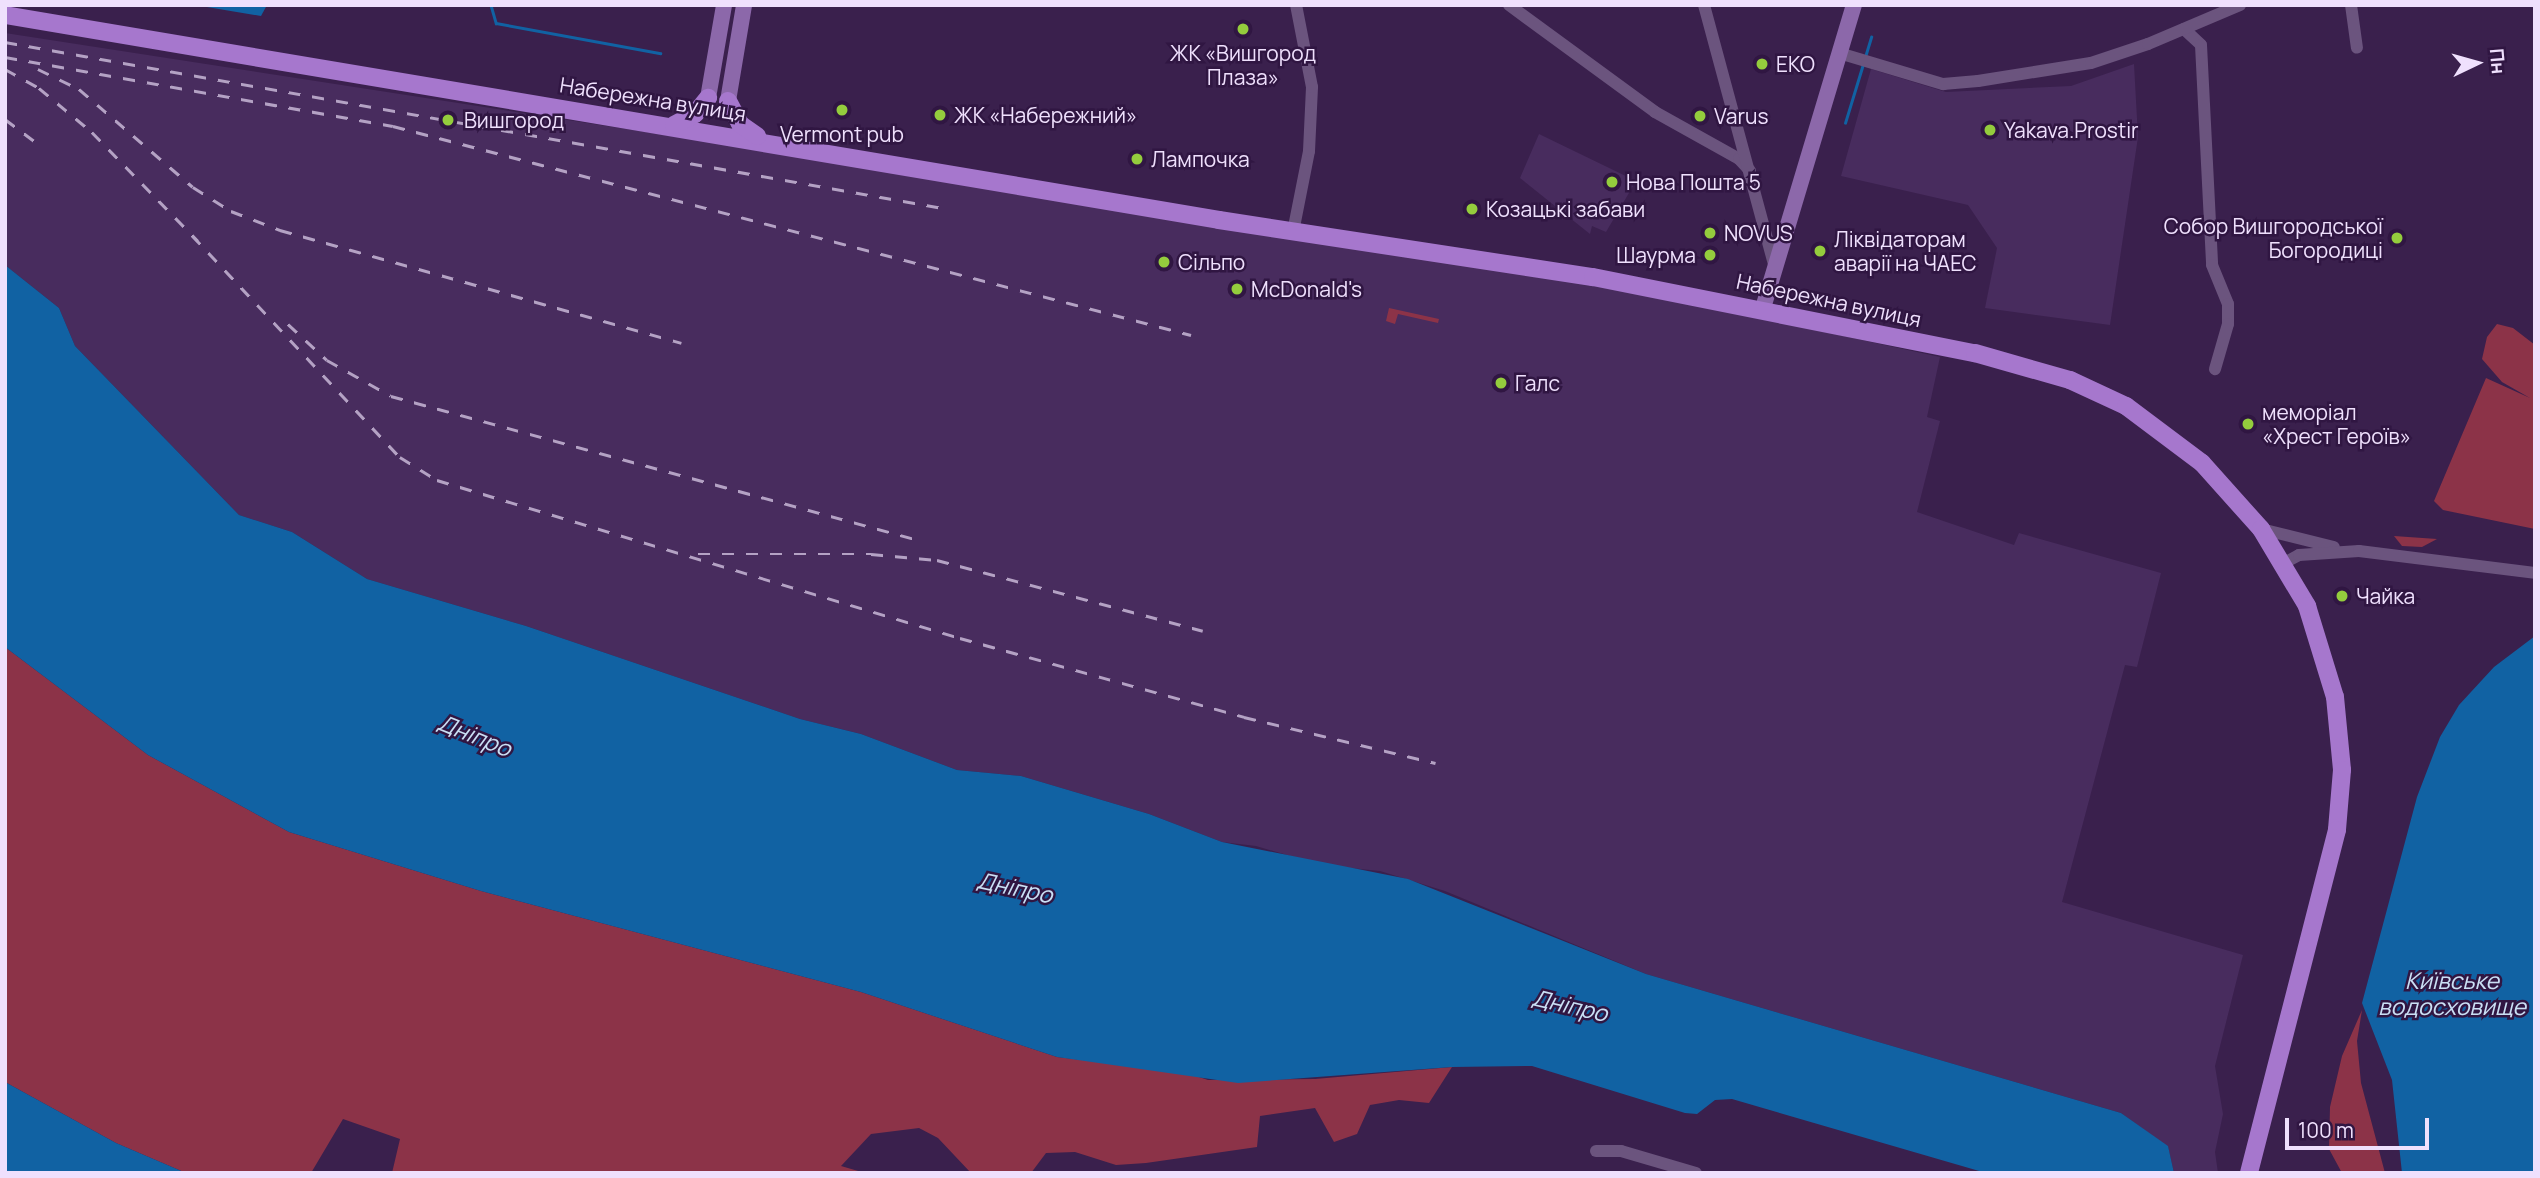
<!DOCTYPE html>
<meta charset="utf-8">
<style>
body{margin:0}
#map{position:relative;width:2540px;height:1178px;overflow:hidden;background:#3a204d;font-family:Manrope,sans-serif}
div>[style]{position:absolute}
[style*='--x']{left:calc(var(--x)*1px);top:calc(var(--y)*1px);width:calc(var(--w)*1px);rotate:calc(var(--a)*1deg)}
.built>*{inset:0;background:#482c5e}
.green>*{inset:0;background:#8c3348}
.water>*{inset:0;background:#1162a3}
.stream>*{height:2.5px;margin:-1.25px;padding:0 1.25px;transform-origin:1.25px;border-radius:1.25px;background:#1162a3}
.street>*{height:12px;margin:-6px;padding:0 6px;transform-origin:6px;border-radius:6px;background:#6b547e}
.secondary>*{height:16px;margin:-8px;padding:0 8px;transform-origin:8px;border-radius:8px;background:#8c68aa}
.primary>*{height:18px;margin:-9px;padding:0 9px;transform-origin:9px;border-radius:9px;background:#a677cd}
.rail>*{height:2.5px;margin-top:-1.25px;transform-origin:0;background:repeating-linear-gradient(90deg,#b4a2c4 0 12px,transparent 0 24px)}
.dots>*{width:19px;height:19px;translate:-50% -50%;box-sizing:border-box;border:4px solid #301642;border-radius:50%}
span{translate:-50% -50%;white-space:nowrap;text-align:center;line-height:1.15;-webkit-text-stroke:5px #301642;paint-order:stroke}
.poi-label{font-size:21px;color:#efe0fd}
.left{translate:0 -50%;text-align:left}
.right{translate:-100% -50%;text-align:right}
.street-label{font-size:21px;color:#efe0fd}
.water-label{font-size:23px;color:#cae0f5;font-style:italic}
.frame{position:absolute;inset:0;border:7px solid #efe0fd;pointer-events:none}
.north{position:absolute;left:2442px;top:28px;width:70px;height:70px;-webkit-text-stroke:5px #301642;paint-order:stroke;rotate:85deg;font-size:19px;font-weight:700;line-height:28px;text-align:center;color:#efe0fd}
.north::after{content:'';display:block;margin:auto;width:24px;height:32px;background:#efe0fd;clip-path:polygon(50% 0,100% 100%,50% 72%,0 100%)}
.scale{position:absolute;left:2285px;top:1118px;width:144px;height:32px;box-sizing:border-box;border:4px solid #efe0fd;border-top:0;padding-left:9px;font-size:21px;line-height:24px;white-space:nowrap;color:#efe0fd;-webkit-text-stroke:5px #301642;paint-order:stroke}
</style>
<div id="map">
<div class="built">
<div style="clip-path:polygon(5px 33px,1352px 241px,1471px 255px,1940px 357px,1927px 417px,1940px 421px,1917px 512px,2014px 545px,2019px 533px,2161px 573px,2137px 667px,2125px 665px,2062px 902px,2243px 955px,2215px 1066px,2223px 1114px,2215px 1152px,2218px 1173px,2174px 1173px,2168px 1147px,2121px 1113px,1646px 974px,1445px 891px,1380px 871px,1321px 865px,1256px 846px,1222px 842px,1149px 814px,1021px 776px,957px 770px,861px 734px,800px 719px,526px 626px,367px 579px,292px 532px,239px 515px,75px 346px,59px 308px,5px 265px)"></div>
<div style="clip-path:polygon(2134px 64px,2138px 137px,2110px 325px,1985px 308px,1997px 248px,1968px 205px,1841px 176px,1871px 69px,1946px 92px,2071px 86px)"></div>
<div style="clip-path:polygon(1539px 134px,1636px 181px,1606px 232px,1592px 226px,1590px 234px,1520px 178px)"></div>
</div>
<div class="green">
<div style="clip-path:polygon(1389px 308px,1439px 319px,1438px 323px,1398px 314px,1395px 324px,1386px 321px)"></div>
<div style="clip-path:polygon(2497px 324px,2513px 328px,2535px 345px,2535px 529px,2443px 510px,2434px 501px,2486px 378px,2530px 398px,2502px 382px,2482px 359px,2487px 337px)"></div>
<div style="clip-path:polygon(2394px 536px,2437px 539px,2422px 547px,2402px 546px)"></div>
<div style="clip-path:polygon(5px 647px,148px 755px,289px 832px,481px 891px,861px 992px,1057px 1057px,1184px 1072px,1208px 1080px,1315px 1079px,1452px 1067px,1429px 1103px,1399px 1100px,1370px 1105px,1357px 1134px,1334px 1142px,1315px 1108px,1260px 1116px,1257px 1147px,1146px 1163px,1116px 1165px,1075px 1152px,1046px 1153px,1031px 1173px,971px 1173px,938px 1138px,919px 1128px,871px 1134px,841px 1166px,865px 1173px,392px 1173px,400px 1139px,343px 1119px,311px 1173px,186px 1173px,116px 1143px,5px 1082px)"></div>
<div style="clip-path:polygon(2362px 1010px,2357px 1041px,2361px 1083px,2385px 1173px,2342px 1173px,2329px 1149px,2330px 1107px,2342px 1056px)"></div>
</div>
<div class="water">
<div style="clip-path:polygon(195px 5px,267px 5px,261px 16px)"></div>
<div style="clip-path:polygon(5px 265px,59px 308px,75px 346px,239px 515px,292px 532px,367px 579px,526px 626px,800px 719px,861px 734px,957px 770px,1021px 776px,1149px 814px,1222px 842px,1408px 879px,1646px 974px,2121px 1113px,2168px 1146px,2174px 1173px,1986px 1173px,1732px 1099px,1715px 1100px,1697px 1114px,1685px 1113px,1532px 1066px,1452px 1067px,1238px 1083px,1057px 1057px,861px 992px,481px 891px,289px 832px,148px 755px,5px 647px)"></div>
<div style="clip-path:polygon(2535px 636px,2535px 1173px,2402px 1173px,2392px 1080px,2362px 1003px,2417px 797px,2440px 737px,2459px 705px,2494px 667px)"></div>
<div style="clip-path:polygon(5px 1082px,116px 1143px,186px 1173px,5px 1173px)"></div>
</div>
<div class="stream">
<div style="--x:491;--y:5;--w:19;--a:74"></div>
<div style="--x:496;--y:23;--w:167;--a:10.4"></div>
<div style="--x:1865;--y:57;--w:21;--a:-73"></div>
<div style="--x:1845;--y:123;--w:62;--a:-73"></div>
</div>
<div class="street">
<div style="--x:1509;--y:5;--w:181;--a:36.2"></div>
<div style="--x:1655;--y:112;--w:96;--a:29.2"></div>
<div style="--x:1739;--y:159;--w:16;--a:47"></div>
<div style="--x:1704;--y:5;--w:269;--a:74.9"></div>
<div style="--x:2351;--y:5;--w:43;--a:82.1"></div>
<div style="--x:2184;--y:29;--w:23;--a:43"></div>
<div style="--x:2201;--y:45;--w:220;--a:87.1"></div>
<div style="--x:2212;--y:265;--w:42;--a:67.7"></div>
<div style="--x:2228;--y:304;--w:20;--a:90"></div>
<div style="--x:2228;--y:324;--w:47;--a:106.1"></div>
<div style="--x:1839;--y:53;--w:109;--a:16.6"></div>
<div style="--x:1943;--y:84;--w:35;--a:-5"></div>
<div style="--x:1978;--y:81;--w:114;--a:-9.1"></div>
<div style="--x:2091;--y:63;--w:60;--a:-18.4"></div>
<div style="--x:2148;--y:44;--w:100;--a:-23"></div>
<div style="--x:1293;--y:232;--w:83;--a:-78.8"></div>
<div style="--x:1309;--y:151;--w:64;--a:-87.3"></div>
<div style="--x:1312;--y:87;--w:84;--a:-101"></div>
<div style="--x:2261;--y:529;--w:75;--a:13.9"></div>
<div style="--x:2284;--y:563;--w:17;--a:-28"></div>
<div style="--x:2299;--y:555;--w:60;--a:-3.8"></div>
<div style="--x:2359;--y:551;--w:177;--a:7.1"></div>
<div style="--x:1596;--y:1151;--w:25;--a:0"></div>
<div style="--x:1621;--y:1151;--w:78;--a:16.3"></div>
</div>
<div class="secondary">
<div style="--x:708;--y:98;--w:94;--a:-80.2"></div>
<div style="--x:728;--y:101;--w:97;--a:-80.5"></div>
<div style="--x:1763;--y:308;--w:316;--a:-73.3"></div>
</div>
<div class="primary">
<div style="--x:5;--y:15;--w:1231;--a:9.58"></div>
<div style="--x:1219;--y:220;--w:378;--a:8.7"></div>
<div style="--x:1593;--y:277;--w:389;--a:11.3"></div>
<div style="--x:1975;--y:353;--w:99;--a:15.9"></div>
<div style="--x:2070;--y:380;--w:62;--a:24.9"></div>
<div style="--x:2126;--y:406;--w:95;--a:36.9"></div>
<div style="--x:2202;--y:463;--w:89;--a:48.2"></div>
<div style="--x:2261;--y:529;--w:90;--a:59.1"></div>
<div style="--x:2307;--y:606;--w:95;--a:72.9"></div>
<div style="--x:2335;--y:697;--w:73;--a:84.5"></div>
<div style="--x:2342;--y:770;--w:60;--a:94.8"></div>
<div style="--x:2337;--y:830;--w:354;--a:104.4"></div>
<div style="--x:728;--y:101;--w:26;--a:62"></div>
<div style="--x:740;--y:124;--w:21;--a:35"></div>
<div style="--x:674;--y:125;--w:24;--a:-28"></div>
<div style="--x:695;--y:114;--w:21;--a:-51"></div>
</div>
<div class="rail">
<div style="--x:5;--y:42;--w:958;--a:10.04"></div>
<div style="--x:5;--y:57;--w:394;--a:10.1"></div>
<div style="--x:393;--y:126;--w:825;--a:14.68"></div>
<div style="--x:5;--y:69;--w:39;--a:29"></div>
<div style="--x:39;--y:88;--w:69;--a:39.7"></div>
<div style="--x:92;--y:132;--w:152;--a:45.8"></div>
<div style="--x:38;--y:69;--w:46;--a:26"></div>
<div style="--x:79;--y:89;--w:150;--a:40.7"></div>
<div style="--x:193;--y:187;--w:45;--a:32.3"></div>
<div style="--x:231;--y:211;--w:53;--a:21.2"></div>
<div style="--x:280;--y:230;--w:417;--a:15.7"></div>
<div style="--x:5;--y:119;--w:38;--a:37"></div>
<div style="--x:192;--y:235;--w:304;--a:46.9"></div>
<div style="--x:400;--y:457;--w:44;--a:31.9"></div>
<div style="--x:437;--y:480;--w:546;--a:16.81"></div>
<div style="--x:960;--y:638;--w:295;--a:15.5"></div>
<div style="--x:1244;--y:717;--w:197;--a:13.5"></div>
<div style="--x:288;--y:324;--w:53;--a:42.7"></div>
<div style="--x:327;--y:360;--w:73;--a:29.4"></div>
<div style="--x:391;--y:396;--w:550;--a:15.27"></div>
<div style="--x:698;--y:554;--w:173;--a:0"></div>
<div style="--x:871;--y:554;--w:66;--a:5.2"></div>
<div style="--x:937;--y:560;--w:275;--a:14.9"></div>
</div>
<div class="dots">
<div style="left:1243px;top:29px;background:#94cc3d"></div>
<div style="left:1762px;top:64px;background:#94cc3d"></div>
<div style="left:842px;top:110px;background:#94cc3d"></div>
<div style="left:940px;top:115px;background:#94cc3d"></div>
<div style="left:1700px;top:116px;background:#94cc3d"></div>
<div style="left:448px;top:120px;background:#94cc3d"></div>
<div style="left:1990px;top:130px;background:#94cc3d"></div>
<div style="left:1137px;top:159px;background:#94cc3d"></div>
<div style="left:1612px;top:182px;background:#94cc3d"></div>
<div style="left:1472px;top:209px;background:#94cc3d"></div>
<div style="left:1710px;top:233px;background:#94cc3d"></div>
<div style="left:2397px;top:238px;background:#94cc3d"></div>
<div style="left:1820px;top:251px;background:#94cc3d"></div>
<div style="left:1710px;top:255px;background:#94cc3d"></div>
<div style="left:1164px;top:262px;background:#94cc3d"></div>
<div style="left:1237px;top:289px;background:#94cc3d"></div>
<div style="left:1501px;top:383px;background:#94cc3d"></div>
<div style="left:2248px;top:424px;background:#94cc3d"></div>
<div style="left:2342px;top:596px;background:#94cc3d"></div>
</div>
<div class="poi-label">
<span style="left:1243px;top:65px">ЖК «Вишгород<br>Плаза»</span>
<span class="left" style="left:1776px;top:64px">EKO</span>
<span class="left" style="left:954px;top:115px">ЖК «Набережний»</span>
<span class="left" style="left:1714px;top:116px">Varus</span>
<span class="left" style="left:464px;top:120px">Вишгород</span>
<span class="left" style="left:2004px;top:130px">Yakava.Prostir</span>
<span style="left:842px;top:134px">Vermont pub</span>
<span class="left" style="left:1151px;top:159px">Лампочка</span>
<span class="left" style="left:1626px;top:182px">Нова Пошта 5</span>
<span class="left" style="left:1486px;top:209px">Козацькі забави</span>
<span class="right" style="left:2383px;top:238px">Собор Вишгородської<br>Богородиці</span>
<span class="left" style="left:1724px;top:233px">NOVUS</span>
<span class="left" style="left:1834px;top:251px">Ліквідаторам<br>аварії на ЧАЕС</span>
<span class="right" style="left:1696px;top:255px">Шаурма</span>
<span class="left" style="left:1178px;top:262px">Сільпо</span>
<span class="left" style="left:1251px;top:289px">McDonald's</span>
<span class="left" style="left:1515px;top:383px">Галс</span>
<span class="left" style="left:2262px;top:424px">меморіал<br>«Хрест Героїв»</span>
<span class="left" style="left:2356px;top:596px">Чайка</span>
</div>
<div class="street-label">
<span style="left:653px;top:99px;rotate:9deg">Набережна вулиця</span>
<span style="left:1829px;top:300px;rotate:12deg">Набережна вулиця</span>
</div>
<div class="water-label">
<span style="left:475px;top:735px;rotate:22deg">Дніпро</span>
<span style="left:1015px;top:887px;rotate:12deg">Дніпро</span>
<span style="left:2452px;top:993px">Київське<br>водосховище</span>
<span style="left:1570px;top:1005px;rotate:13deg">Дніпро</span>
</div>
<div class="frame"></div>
<div class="north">Пн</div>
<div class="scale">100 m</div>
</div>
